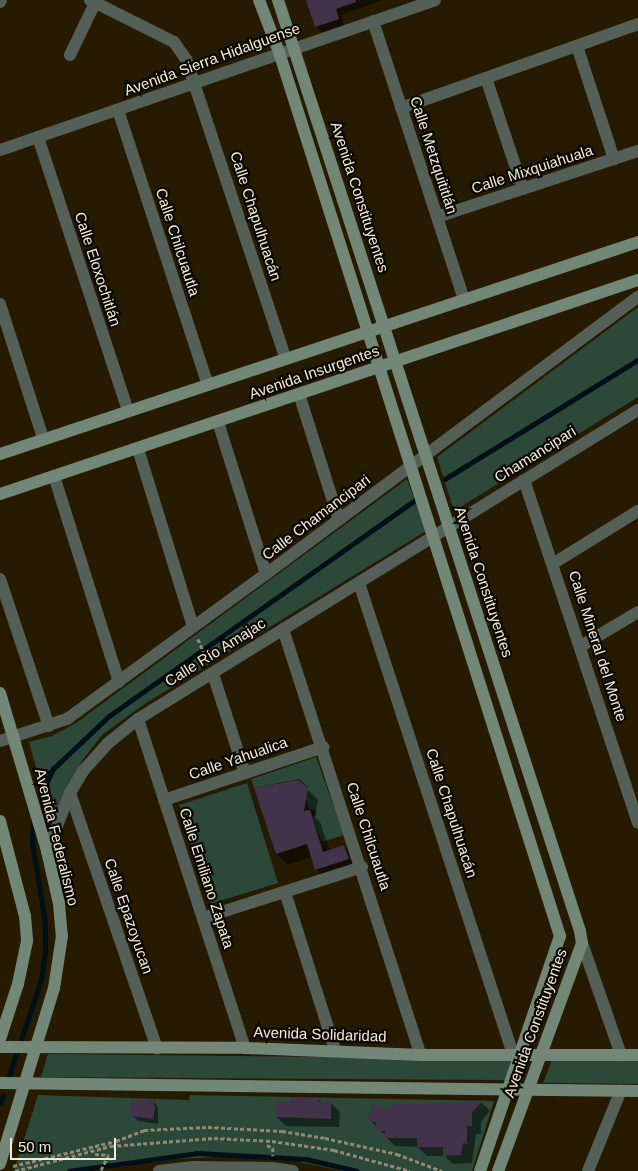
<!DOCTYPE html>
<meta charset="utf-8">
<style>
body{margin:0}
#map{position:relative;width:638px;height:1171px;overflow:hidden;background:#261b01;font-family:Helvetica,sans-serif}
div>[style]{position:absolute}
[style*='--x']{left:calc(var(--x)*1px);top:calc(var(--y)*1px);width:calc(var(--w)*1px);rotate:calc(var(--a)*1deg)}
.green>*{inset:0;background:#2b4838}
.shadow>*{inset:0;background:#0007}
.stream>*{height:4.5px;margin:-2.25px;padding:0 2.25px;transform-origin:2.25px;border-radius:2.25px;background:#000f18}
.building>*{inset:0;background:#42324a}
.path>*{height:2.5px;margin-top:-1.25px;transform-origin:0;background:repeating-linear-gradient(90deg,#928974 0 4px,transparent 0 6.5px)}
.street>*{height:12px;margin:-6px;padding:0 6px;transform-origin:6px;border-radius:6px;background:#546057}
.secondary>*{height:12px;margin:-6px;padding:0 6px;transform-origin:6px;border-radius:6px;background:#738778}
span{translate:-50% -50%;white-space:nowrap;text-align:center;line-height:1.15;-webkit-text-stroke:4.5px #0b0701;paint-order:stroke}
.street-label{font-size:15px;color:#f3ecdb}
.scale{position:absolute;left:10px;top:1138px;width:106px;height:22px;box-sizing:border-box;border:2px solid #f3ecdb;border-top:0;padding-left:6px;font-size:15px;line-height:18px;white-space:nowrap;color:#f3ecdb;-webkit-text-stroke:4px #0b0701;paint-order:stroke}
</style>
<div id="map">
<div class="green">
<div style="clip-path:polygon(638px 307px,638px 397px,454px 511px,437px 457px)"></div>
<div style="clip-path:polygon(407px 479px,426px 531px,146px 703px,103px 734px,83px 759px,52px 823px,29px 742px,52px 736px,76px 723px)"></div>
<div style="clip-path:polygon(316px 757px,344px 835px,322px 842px,312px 817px,316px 815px,314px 809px,310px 810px,305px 797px,308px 787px,299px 779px,254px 788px,251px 779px)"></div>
<div style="clip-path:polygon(247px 783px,278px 883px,210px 904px,179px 805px)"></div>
<div style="clip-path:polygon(48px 1054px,512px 1059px,505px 1080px,41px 1077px)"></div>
<div style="clip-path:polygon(552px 1060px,638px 1061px,638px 1084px,543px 1083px)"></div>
<div style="clip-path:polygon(38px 1095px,189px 1100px,190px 1095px,494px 1101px,472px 1171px,343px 1171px,290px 1160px,234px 1156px,177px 1159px,86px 1171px,14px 1171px)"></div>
</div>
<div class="shadow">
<div style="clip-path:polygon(307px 0,383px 0,341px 15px,344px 25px,322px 32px,316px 26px)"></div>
<div style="clip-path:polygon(256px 789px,307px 789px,318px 800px,315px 817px,320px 822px,330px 851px,344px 846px,355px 857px,359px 870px,327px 880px,316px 869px,312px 857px,288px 865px,277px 854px)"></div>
<div style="clip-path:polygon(318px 1099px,322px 1103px,331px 1103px,340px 1112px,339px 1127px,286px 1126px,277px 1117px,292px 1103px)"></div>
<div style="clip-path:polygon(153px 1101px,158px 1107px,158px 1124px,138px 1121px,132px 1115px)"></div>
<div style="clip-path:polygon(482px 1103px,490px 1111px,481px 1122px,481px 1134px,476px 1134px,472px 1163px,453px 1164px,445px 1156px,427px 1156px,418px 1147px,395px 1146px,369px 1119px,390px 1111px,392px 1105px)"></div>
</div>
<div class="stream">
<div style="--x:445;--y:479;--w:227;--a:-31.7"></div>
<div style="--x:44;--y:788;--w:21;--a:-65"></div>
<div style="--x:53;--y:769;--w:77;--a:-43.4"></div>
<div style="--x:109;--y:716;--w:373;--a:-35.2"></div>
<div style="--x:21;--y:1040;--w:63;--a:-71.6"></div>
<div style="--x:41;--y:980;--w:27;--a:-82"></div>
<div style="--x:45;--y:953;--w:30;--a:-90"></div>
<div style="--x:45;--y:923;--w:82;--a:-99.1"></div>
<div style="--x:32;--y:842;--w:22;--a:-87"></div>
<div style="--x:9;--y:1076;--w:25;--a:-72"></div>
<div style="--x:0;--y:1103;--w:8;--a:-67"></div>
<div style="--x:69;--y:1171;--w:130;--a:-7.9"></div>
<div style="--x:198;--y:1153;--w:108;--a:3.2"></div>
<div style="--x:306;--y:1159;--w:52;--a:13.2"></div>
</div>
<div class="building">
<div style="clip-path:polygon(306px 0,356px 0,356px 2px,336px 9px,339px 19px,315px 27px)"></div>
<div style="clip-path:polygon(298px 780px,308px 788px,304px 811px,310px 810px,323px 852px,344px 845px,349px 859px,315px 870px,307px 844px,276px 854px,254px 788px)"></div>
<div style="clip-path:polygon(291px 1097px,319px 1098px,318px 1102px,331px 1102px,331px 1119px,276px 1117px,276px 1101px,291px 1101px)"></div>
<div style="clip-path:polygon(153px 1100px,155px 1108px,153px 1119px,130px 1116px,130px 1101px)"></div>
<div style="clip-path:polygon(482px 1102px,472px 1112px,472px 1126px,467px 1126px,467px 1144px,463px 1143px,461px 1155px,443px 1156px,443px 1147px,417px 1147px,417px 1138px,384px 1138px,385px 1131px,376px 1131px,376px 1123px,367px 1119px,373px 1104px,389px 1110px,392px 1104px)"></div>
</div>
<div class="path">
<div style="--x:198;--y:639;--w:24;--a:66"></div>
<div style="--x:267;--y:1145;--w:7;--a:27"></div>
<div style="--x:273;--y:1148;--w:8;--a:90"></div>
<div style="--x:95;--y:1154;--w:14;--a:4"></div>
<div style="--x:109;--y:1155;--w:18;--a:117"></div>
<div style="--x:13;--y:1166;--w:106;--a:-13.6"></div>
<div style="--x:116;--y:1141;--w:30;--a:-21"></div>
<div style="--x:144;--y:1130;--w:64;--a:-2.7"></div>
<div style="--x:208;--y:1127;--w:74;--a:3.1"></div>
<div style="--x:282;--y:1131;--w:44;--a:9.2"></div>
<div style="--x:325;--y:1138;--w:74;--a:12.5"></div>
<div style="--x:397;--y:1154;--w:48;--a:20.7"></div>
<div style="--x:15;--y:1171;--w:99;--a:-14.6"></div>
<div style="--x:111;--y:1146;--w:103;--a:-4.4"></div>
<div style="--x:214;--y:1138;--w:58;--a:3"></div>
<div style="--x:272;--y:1141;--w:63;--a:8.3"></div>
<div style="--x:334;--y:1150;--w:79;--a:15.4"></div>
</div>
<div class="street">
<div style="--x:90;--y:0;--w:94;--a:26.6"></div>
<div style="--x:174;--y:42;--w:21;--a:55"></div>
<div style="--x:186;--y:59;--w:316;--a:71.6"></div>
<div style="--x:0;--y:2;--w:2;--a:-63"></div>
<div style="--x:373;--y:21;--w:293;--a:71.9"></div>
<div style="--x:577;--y:46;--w:119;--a:71.9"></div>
<div style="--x:70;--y:55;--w:58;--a:-64.3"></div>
<div style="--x:486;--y:78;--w:117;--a:71.6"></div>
<div style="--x:401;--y:108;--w:251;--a:-19.5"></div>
<div style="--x:118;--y:110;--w:289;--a:71.9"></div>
<div style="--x:38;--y:137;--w:288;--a:71.8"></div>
<div style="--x:0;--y:150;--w:460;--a:-19"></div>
<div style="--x:437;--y:217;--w:212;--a:-18.2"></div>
<div style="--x:0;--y:304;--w:141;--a:72.2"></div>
<div style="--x:299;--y:394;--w:132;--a:72.4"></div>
<div style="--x:218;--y:422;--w:159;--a:72.5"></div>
<div style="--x:138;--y:449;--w:186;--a:72.8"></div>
<div style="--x:54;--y:476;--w:216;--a:72.5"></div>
<div style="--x:524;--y:480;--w:361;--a:71.6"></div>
<div style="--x:554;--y:563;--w:99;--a:-31.8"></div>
<div style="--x:0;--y:579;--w:155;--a:71.6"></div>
<div style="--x:359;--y:583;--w:495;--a:71.9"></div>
<div style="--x:283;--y:629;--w:448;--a:72.1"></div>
<div style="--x:581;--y:646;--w:66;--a:-30.8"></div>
<div style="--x:213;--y:674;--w:104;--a:72.1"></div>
<div style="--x:138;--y:719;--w:346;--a:72"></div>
<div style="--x:0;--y:741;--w:71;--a:-18.2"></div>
<div style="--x:67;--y:719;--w:246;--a:-36.1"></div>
<div style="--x:266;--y:574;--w:464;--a:-36.7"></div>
<div style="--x:70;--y:793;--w:270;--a:71.2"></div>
<div style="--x:164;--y:800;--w:168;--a:-18.4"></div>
<div style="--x:47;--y:851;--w:62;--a:-68.4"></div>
<div style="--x:70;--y:793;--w:26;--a:-59"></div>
<div style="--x:83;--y:771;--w:36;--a:-48"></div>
<div style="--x:107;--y:744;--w:40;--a:-39"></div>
<div style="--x:138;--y:719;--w:588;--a:-31.72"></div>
<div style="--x:285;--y:892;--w:166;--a:72.4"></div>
<div style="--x:203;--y:918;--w:167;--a:-17.8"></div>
<div style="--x:582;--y:943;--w:119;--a:70.8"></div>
<div style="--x:159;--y:1171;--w:32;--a:-7"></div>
<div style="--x:191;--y:1167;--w:81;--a:0.7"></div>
<div style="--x:272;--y:1168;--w:21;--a:8"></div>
<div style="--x:588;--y:1171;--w:87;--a:-67.8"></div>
</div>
<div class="secondary">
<div style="--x:259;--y:0;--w:56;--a:69"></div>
<div style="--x:279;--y:52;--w:928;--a:72.37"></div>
<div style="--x:560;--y:936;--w:248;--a:108.8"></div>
<div style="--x:278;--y:0;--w:979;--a:72.03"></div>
<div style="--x:580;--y:931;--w:12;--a:81"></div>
<div style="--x:582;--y:943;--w:243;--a:110.2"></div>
<div style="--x:0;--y:454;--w:672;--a:-18.38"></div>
<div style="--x:0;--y:494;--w:673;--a:-18.54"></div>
<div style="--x:0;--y:693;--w:165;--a:73.4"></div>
<div style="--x:47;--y:851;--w:54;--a:77.2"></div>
<div style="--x:59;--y:904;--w:32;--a:85"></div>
<div style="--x:62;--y:936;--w:53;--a:98.7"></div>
<div style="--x:54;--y:988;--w:184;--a:107.1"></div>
<div style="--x:0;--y:821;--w:98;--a:75.3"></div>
<div style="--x:25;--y:916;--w:25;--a:85"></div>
<div style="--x:27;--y:941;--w:44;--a:101.8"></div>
<div style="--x:18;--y:984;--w:58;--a:108.1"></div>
<div style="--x:0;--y:1047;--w:245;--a:0.2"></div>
<div style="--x:245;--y:1048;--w:176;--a:2.3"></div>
<div style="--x:421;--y:1055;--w:217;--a:0"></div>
<div style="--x:0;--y:1083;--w:638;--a:0.72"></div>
</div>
<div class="street-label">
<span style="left:212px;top:59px;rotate:-20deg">Avenida Sierra Hidalguense</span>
<span style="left:434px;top:155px;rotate:72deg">Calle Metzquititlán</span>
<span style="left:532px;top:169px;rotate:-18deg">Calle Mixquiahuala</span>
<span style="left:360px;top:197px;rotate:72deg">Avenida Constituyentes</span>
<span style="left:256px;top:216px;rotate:72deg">Calle Chapulhuacán</span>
<span style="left:178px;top:242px;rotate:72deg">Calle Chilcuautla</span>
<span style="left:98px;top:269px;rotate:72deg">Calle Eloxochitlán</span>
<span style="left:314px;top:372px;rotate:-19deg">Avenida Insurgentes</span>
<span style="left:535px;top:454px;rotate:-32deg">Chamancipari</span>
<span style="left:316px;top:517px;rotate:-37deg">Calle Chamancipari</span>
<span style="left:484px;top:582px;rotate:72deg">Avenida Constituyentes</span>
<span style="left:598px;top:646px;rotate:72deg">Calle Mineral del Monte</span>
<span style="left:215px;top:652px;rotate:-32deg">Calle Río Amajac</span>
<span style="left:238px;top:758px;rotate:-19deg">Calle Yahualica</span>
<span style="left:452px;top:813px;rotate:72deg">Calle Chapulhuacán</span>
<span style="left:369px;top:836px;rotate:72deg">Calle Chilcuautla</span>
<span style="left:57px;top:837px;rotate:76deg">Avenida Federalismo</span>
<span style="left:207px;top:878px;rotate:72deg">Calle Emiliano Zapata</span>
<span style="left:129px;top:916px;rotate:71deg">Calle Epazoyucan</span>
<span style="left:535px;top:1023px;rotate:-70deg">Avenida Constituyentes</span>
<span style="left:320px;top:1034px;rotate:2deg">Avenida Solidaridad</span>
</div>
<div class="scale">50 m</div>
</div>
